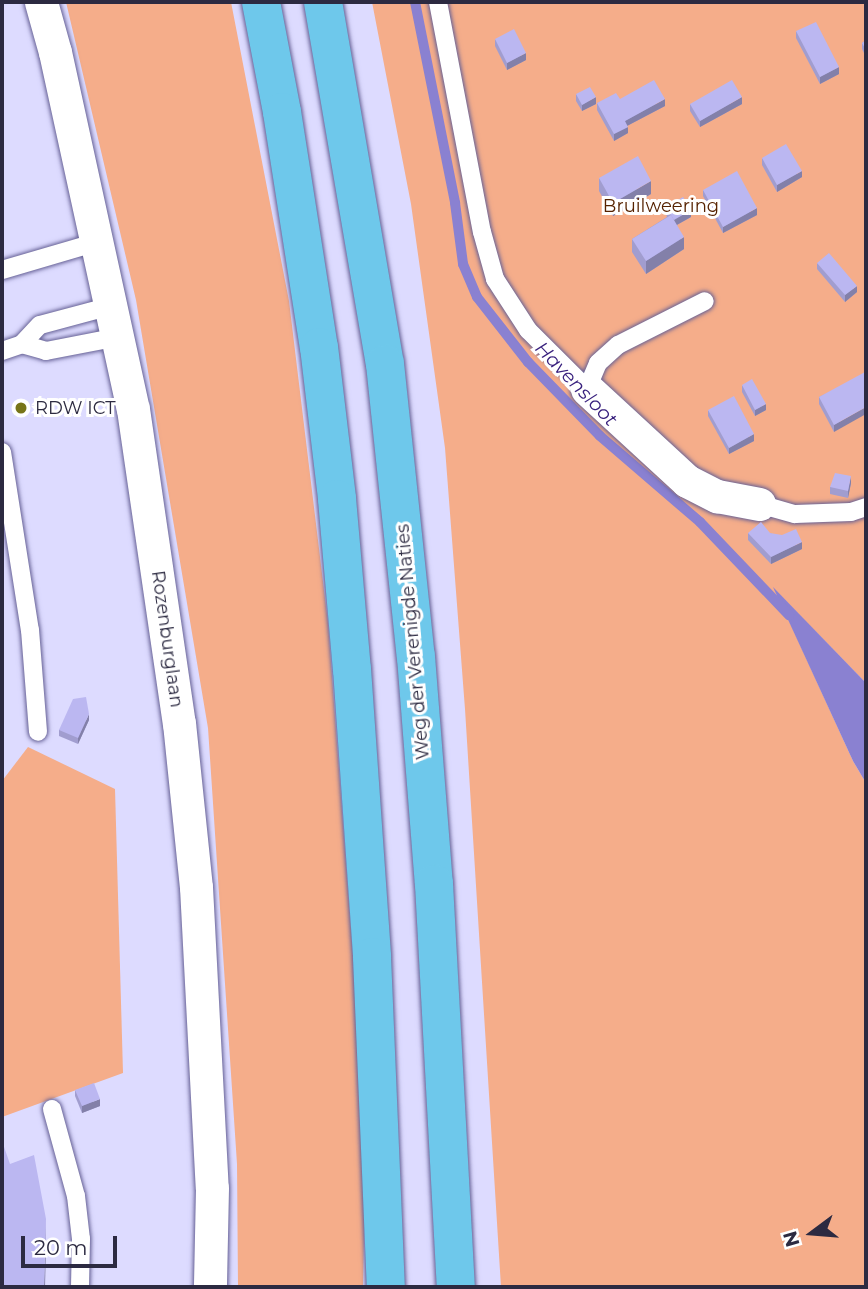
<!DOCTYPE html>
<style>
body{margin:0}
#map{position:relative;width:868px;height:1289px;overflow:hidden;background:#dddbff;font-family:Montserrat,sans-serif}
div>[style]{position:absolute}
[style*='--x']{left:calc(var(--x)*1px);top:calc(var(--y)*1px);width:calc(var(--w)*1px);rotate:calc(var(--a)*1deg)}
.green>*{inset:0;background:#f5ad8a}
.water>*{inset:0;background:#8a81d1}
.stream>*{height:10px;margin:-5px;padding:0 5px;transform-origin:5px;border-radius:5px;background:#8a81d1}
.roads{filter:drop-shadow(0 0 2px #666196) drop-shadow(0 0 2px #666196)}
.service>*{height:18px;margin:-9px;padding:0 9px;transform-origin:9px;border-radius:9px;background:#fff}
.minor>*{height:33px;margin:-16.5px;padding:0 16.5px;transform-origin:16.5px;border-radius:16.5px;background:#fff}
.trunk>*{height:38px;margin:-19px;padding:0 19px;transform-origin:19px;border-radius:19px;background:#6ec8eb}
.wall>*{inset:0;background:#a19dcf}
.shaded-wall>*{inset:0;background:#8380a9}
.building>*{inset:0;background:#bbb7f1}
.dots>*{width:19px;height:19px;translate:-50% -50%;box-sizing:border-box;border:4px solid #fff;border-radius:50%}
span{translate:-50% -50%;white-space:nowrap;text-align:center;line-height:1.15;-webkit-text-stroke:6px #fff;paint-order:stroke}
.park-label{font-size:18px;color:#562200}
.poi-label{font-size:18px;color:#2c2a41}
.left{translate:0 -50%;text-align:left}
.street-label{font-size:18px;color:#2c2a41}
.water-label{font-size:19px;color:#39217e;font-style:italic}
.frame{position:absolute;inset:0;border:4px solid #2c2a41;pointer-events:none}
.north{position:absolute;left:777px;top:1198px;width:70px;height:70px;-webkit-text-stroke:5px #fff;paint-order:stroke;rotate:254deg;font-size:19px;font-weight:700;line-height:28px;text-align:center;color:#2c2a41}
.north::after{content:'';display:block;margin:auto;width:24px;height:32px;background:#2c2a41;clip-path:polygon(50% 0,100% 100%,50% 72%,0 100%)}
.scale{position:absolute;left:21px;top:1236px;width:96px;height:32px;box-sizing:border-box;border:4px solid #2c2a41;border-top:0;padding-left:9px;font-size:21px;line-height:24px;white-space:nowrap;color:#2c2a41;-webkit-text-stroke:5px #fff;paint-order:stroke}
</style>
<div id="map">
<div class="green">
<div style="clip-path:polygon(66px 2px,231px 2px,289px 301px,328px 623px,353px 959px,365px 1191px,363px 1287px,238px 1287px,237px 1164px,208px 728px,136px 300px)"></div>
<div style="clip-path:polygon(372px 2px,866px 2px,866px 683px,775px 590px,853px 761px,866px 783px,866px 1287px,501px 1287px,465px 709px,445px 448px,411px 204px)"></div>
<div style="clip-path:polygon(28px 747px,115px 789px,123px 1073px,2px 1117px,2px 781px)"></div>
</div>
<div class="water">
<div style="clip-path:polygon(773px 587px,866px 683px,866px 783px,853px 761px)"></div>
</div>
<div class="stream">
<div style="--x:415;--y:2;--w:205;--a:78.7"></div>
<div style="--x:455;--y:203;--w:62;--a:82.5"></div>
<div style="--x:463;--y:264;--w:36;--a:67"></div>
<div style="--x:477;--y:297;--w:83;--a:51.9"></div>
<div style="--x:528;--y:362;--w:103;--a:45.8"></div>
<div style="--x:600;--y:436;--w:132;--a:40.7"></div>
<div style="--x:700;--y:522;--w:129;--a:46.3"></div>
</div>
<div class="roads">
<div class="service">
<div style="--x:438;--y:2;--w:234;--a:79.2"></div>
<div style="--x:482;--y:232;--w:49;--a:74.5"></div>
<div style="--x:495;--y:279;--w:61;--a:57.1"></div>
<div style="--x:528;--y:330;--w:83;--a:45"></div>
<div style="--x:587;--y:389;--w:28;--a:-67"></div>
<div style="--x:598;--y:363;--w:27;--a:-42"></div>
<div style="--x:618;--y:345;--w:97;--a:-26.8"></div>
<div style="--x:2;--y:270;--w:99;--a:-16.4"></div>
<div style="--x:22;--y:344;--w:25;--a:16"></div>
<div style="--x:46;--y:351;--w:73;--a:-11"></div>
<div style="--x:2;--y:351;--w:21;--a:-19"></div>
<div style="--x:22;--y:344;--w:26;--a:-47"></div>
<div style="--x:40;--y:325;--w:73;--a:-15"></div>
<div style="--x:2;--y:452;--w:180;--a:81.1"></div>
<div style="--x:30;--y:630;--w:102;--a:85.5"></div>
<div style="--x:759;--y:504;--w:37;--a:16"></div>
<div style="--x:795;--y:514;--w:56;--a:-2"></div>
<div style="--x:851;--y:512;--w:16;--a:-18"></div>
<div style="--x:52;--y:1109;--w:90;--a:74.6"></div>
<div style="--x:76;--y:1196;--w:43;--a:83.4"></div>
<div style="--x:81;--y:1239;--w:48;--a:91.2"></div>
</div>
<div class="minor">
<div style="--x:41;--y:2;--w:52;--a:74.4"></div>
<div style="--x:55;--y:52;--w:365;--a:77.7"></div>
<div style="--x:133;--y:409;--w:317;--a:81.7"></div>
<div style="--x:179;--y:723;--w:165;--a:84.1"></div>
<div style="--x:196;--y:887;--w:301;--a:87"></div>
<div style="--x:212;--y:1188;--w:99;--a:91.2"></div>
<div style="--x:587;--y:389;--w:136;--a:42.6"></div>
<div style="--x:687;--y:481;--w:34;--a:27"></div>
<div style="--x:717;--y:496;--w:43;--a:10.8"></div>
</div>
<div class="trunk">
<div style="--x:261;--y:2;--w:112;--a:79.2"></div>
<div style="--x:282;--y:112;--w:238;--a:81.1"></div>
<div style="--x:319;--y:347;--w:153;--a:83.2"></div>
<div style="--x:337;--y:499;--w:171;--a:85"></div>
<div style="--x:352;--y:669;--w:289;--a:86"></div>
<div style="--x:372;--y:957;--w:330;--a:87.6"></div>
<div style="--x:323;--y:2;--w:367;--a:80.3"></div>
<div style="--x:385;--y:364;--w:295;--a:84"></div>
<div style="--x:416;--y:657;--w:228;--a:85.5"></div>
<div style="--x:434;--y:884;--w:404;--a:86.9"></div>
</div>
</div>
<div class="wall">
<div style="clip-path:polygon(796px 31px,839px 74px,820px 84px,796px 38px)"></div>
<div style="clip-path:polygon(495px 39px,526px 60px,507px 70px,495px 46px)"></div>
<div style="clip-path:polygon(866px 40px,866px 57px,862px 49px,862px 43px)"></div>
<div style="clip-path:polygon(576px 94px,596px 104px,582px 111px,576px 101px)"></div>
<div style="clip-path:polygon(620px 99px,665px 106px,627px 126px,628px 133px,614px 141px,597px 110px,597px 103px)"></div>
<div style="clip-path:polygon(690px 104px,742px 104px,700px 127px,690px 111px)"></div>
<div style="clip-path:polygon(762px 158px,802px 177px,777px 192px,762px 165px)"></div>
<div style="clip-path:polygon(599px 178px,651px 194px,613px 216px,599px 191px)"></div>
<div style="clip-path:polygon(703px 190px,757px 215px,723px 233px,703px 196px)"></div>
<div style="clip-path:polygon(666px 207px,691px 217px,677px 225px,684px 249px,646px 274px,632px 252px,632px 239px,667px 217px,666px 214px)"></div>
<div style="clip-path:polygon(817px 263px,857px 292px,845px 302px,817px 269px)"></div>
<div style="clip-path:polygon(866px 374px,834px 432px,819px 404px,819px 397px)"></div>
<div style="clip-path:polygon(742px 385px,766px 410px,755px 416px,742px 392px)"></div>
<div style="clip-path:polygon(708px 410px,754px 441px,729px 454px,708px 416px)"></div>
<div style="clip-path:polygon(851px 483px,848px 498px,830px 494px,830px 487px)"></div>
<div style="clip-path:polygon(748px 533px,770px 533px,802px 549px,771px 564px,748px 540px)"></div>
<div style="clip-path:polygon(89px 720px,78px 744px,59px 736px,59px 730px)"></div>
<div style="clip-path:polygon(75px 1090px,100px 1106px,82px 1113px,75px 1096px)"></div>
</div>
<div class="shaded-wall">
<div style="clip-path:polygon(526px 53px,526px 60px,507px 70px,507px 63px)"></div>
<div style="clip-path:polygon(839px 67px,839px 74px,820px 84px,820px 77px)"></div>
<div style="clip-path:polygon(596px 97px,596px 104px,582px 111px,582px 105px)"></div>
<div style="clip-path:polygon(742px 97px,742px 104px,700px 127px,700px 121px)"></div>
<div style="clip-path:polygon(665px 99px,665px 106px,625px 127px,625px 121px)"></div>
<div style="clip-path:polygon(628px 127px,628px 133px,614px 141px,614px 134px)"></div>
<div style="clip-path:polygon(802px 171px,802px 177px,777px 192px,777px 185px)"></div>
<div style="clip-path:polygon(651px 181px,651px 194px,613px 216px,613px 203px)"></div>
<div style="clip-path:polygon(757px 208px,757px 215px,723px 233px,723px 227px)"></div>
<div style="clip-path:polygon(691px 210px,691px 217px,673px 227px,673px 220px)"></div>
<div style="clip-path:polygon(684px 237px,684px 249px,646px 274px,646px 261px)"></div>
<div style="clip-path:polygon(857px 286px,857px 292px,845px 302px,845px 295px)"></div>
<div style="clip-path:polygon(766px 404px,766px 410px,755px 416px,755px 410px)"></div>
<div style="clip-path:polygon(866px 407px,866px 414px,834px 432px,834px 425px)"></div>
<div style="clip-path:polygon(754px 434px,754px 441px,729px 454px,729px 448px)"></div>
<div style="clip-path:polygon(851px 476px,851px 483px,848px 498px,848px 491px)"></div>
<div style="clip-path:polygon(802px 542px,802px 549px,771px 564px,771px 557px)"></div>
<div style="clip-path:polygon(89px 714px,89px 720px,78px 744px,78px 738px)"></div>
<div style="clip-path:polygon(100px 1099px,100px 1106px,82px 1113px,82px 1106px)"></div>
<div style="clip-path:polygon(46px 1219px,46px 1248px,45px 1287px,44px 1287px)"></div>
</div>
<div class="building">
<div style="clip-path:polygon(816px 22px,839px 67px,820px 77px,796px 31px)"></div>
<div style="clip-path:polygon(514px 29px,526px 53px,507px 63px,495px 39px)"></div>
<div style="clip-path:polygon(866px 40px,866px 50px,862px 43px)"></div>
<div style="clip-path:polygon(654px 80px,665px 99px,625px 121px,628px 127px,614px 134px,597px 103px,616px 93px,620px 99px)"></div>
<div style="clip-path:polygon(732px 80px,742px 97px,700px 121px,690px 104px)"></div>
<div style="clip-path:polygon(590px 87px,596px 97px,582px 105px,576px 94px)"></div>
<div style="clip-path:polygon(786px 144px,802px 171px,777px 185px,762px 158px)"></div>
<div style="clip-path:polygon(638px 156px,651px 181px,613px 203px,599px 178px)"></div>
<div style="clip-path:polygon(737px 171px,757px 208px,723px 227px,703px 190px)"></div>
<div style="clip-path:polygon(683px 197px,691px 210px,674px 220px,666px 207px)"></div>
<div style="clip-path:polygon(671px 215px,684px 237px,646px 261px,632px 239px)"></div>
<div style="clip-path:polygon(829px 253px,857px 286px,845px 295px,817px 263px)"></div>
<div style="clip-path:polygon(865px 372px,866px 374px,866px 407px,834px 425px,819px 397px)"></div>
<div style="clip-path:polygon(752px 379px,766px 404px,755px 410px,742px 385px)"></div>
<div style="clip-path:polygon(734px 396px,754px 434px,729px 448px,708px 410px)"></div>
<div style="clip-path:polygon(835px 473px,851px 476px,848px 491px,830px 487px)"></div>
<div style="clip-path:polygon(761px 522px,770px 533px,782px 535px,796px 529px,802px 542px,771px 557px,748px 533px)"></div>
<div style="clip-path:polygon(86px 697px,89px 714px,78px 738px,59px 730px,73px 699px)"></div>
<div style="clip-path:polygon(94px 1083px,100px 1099px,82px 1106px,75px 1090px)"></div>
<div style="clip-path:polygon(2px 1141px,10px 1164px,34px 1155px,46px 1219px,44px 1287px,2px 1287px)"></div>
</div>
<div class="dots">
<div style="left:21px;top:408px;background:#777418"></div>
</div>
<div class="park-label">
<span style="left:661px;top:206px">Bruilweering</span>
</div>
<div class="poi-label">
<span class="left" style="left:35px;top:408px">RDW ICT</span>
</div>
<div class="street-label">
<span style="left:167px;top:639px;rotate:82deg">Rozenburglaan</span>
<span style="left:413px;top:642px;rotate:-95deg">Weg der Verenigde Naties</span>
</div>
<div class="water-label">
<span style="left:576px;top:384px;rotate:46deg">Havensloot</span>
</div>
<div class="frame"></div>
<div class="north">N</div>
<div class="scale">20 m</div>
</div>
